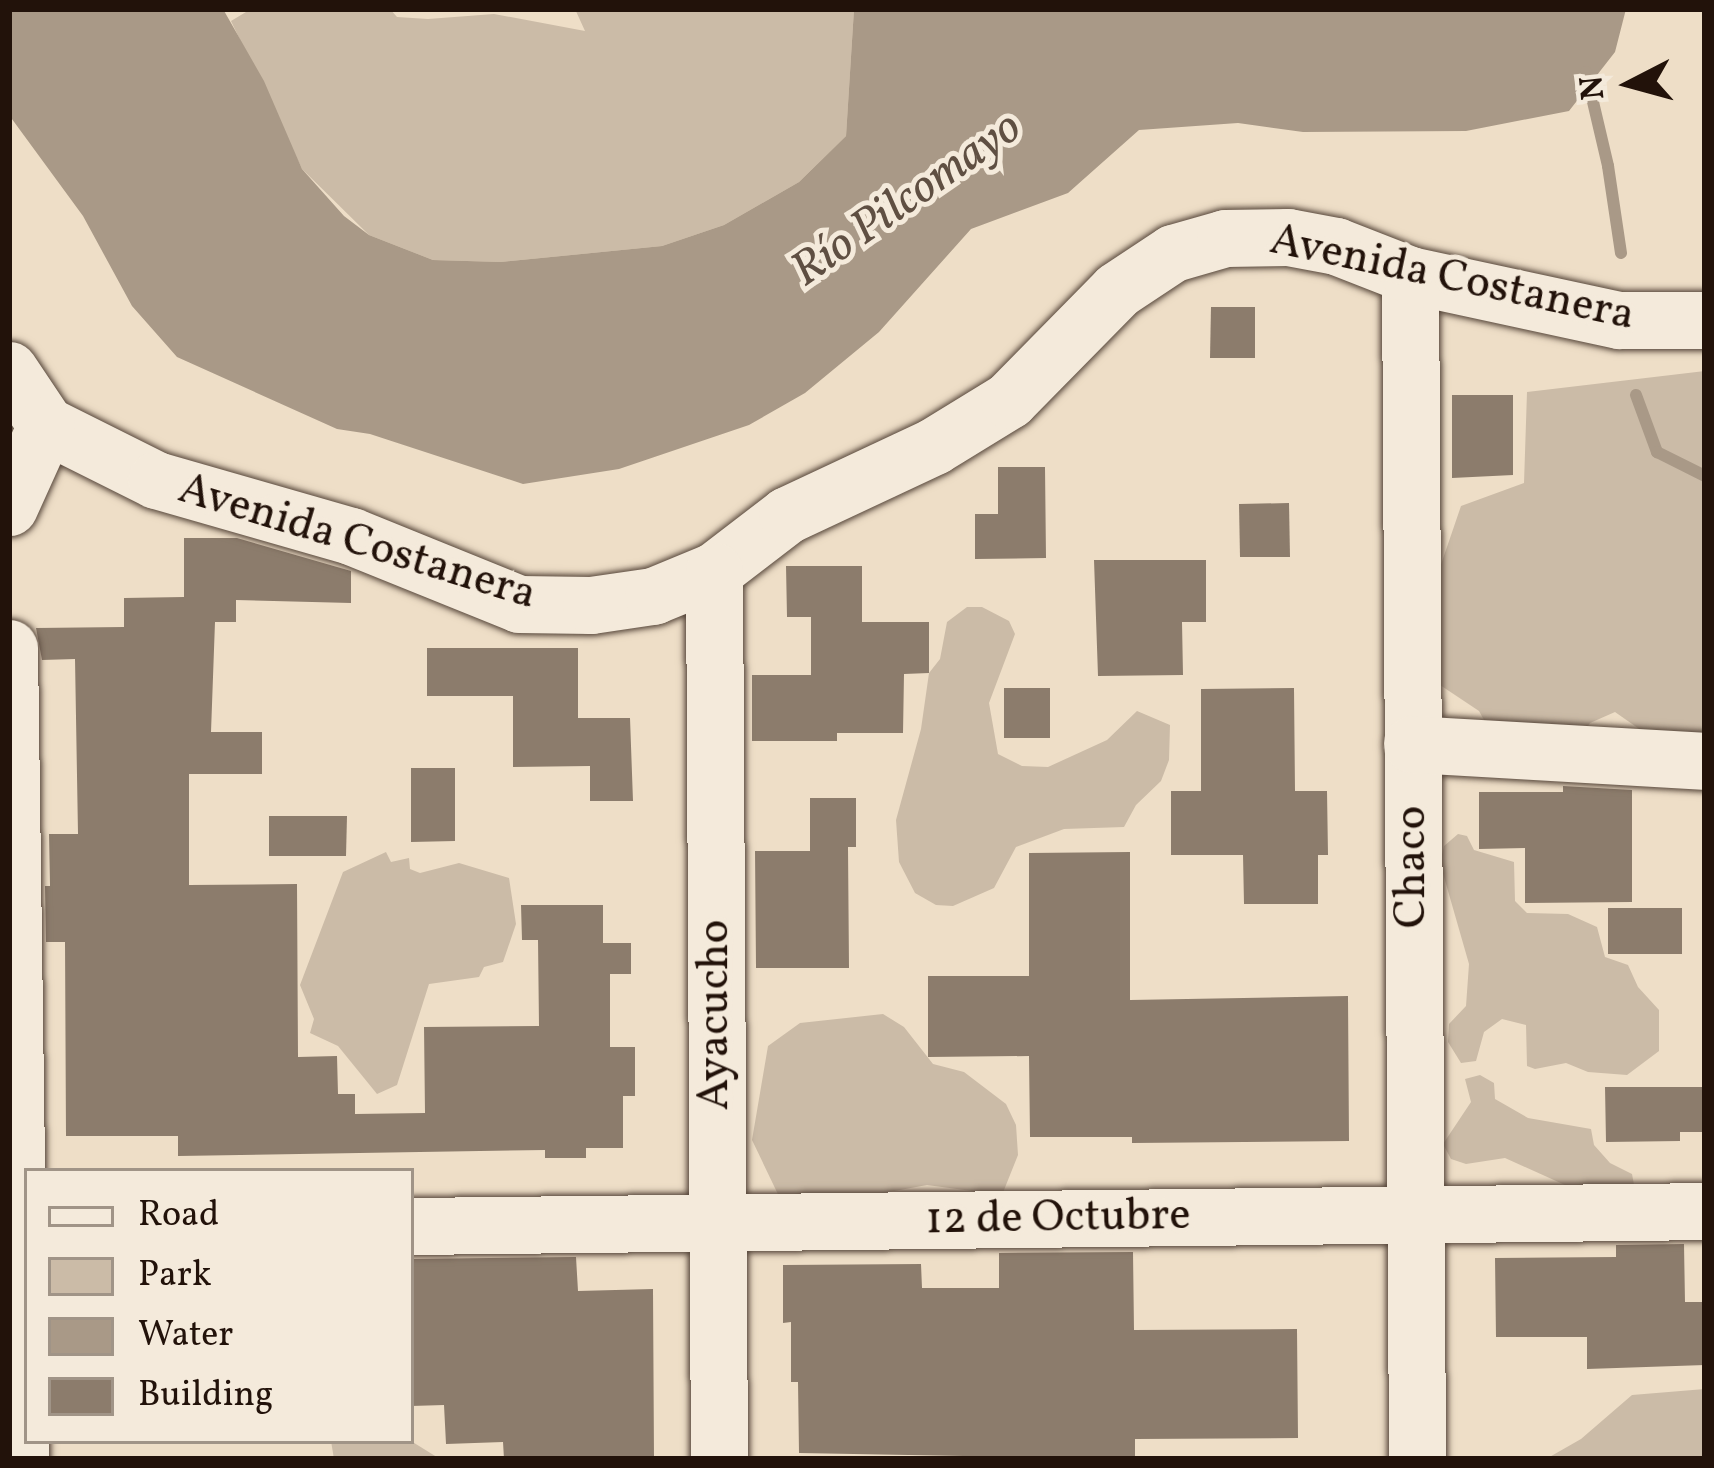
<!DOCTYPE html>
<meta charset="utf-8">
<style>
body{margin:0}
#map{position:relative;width:1714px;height:1468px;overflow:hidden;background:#eedec7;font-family:Vollkorn,serif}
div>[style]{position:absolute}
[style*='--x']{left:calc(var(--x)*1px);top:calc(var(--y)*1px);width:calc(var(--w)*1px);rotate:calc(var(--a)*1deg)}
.green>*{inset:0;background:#cbbba7}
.water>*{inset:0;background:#a99987}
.stream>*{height:12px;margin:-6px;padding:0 6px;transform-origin:6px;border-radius:6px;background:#a99987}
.building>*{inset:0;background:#8c7c6c}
.roads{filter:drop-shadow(0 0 3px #554539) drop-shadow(0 0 3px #554539)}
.minor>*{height:57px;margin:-28.5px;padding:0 28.5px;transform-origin:28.5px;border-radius:28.5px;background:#f4eadb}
span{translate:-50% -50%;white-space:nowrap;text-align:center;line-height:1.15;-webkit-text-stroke:10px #f4eadb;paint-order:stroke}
.street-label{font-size:45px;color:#22120a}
.water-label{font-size:48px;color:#5f4f42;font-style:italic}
.frame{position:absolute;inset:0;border:12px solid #22120a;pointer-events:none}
.legend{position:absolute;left:24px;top:1168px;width:390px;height:276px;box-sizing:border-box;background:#f4eadb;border:3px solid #a09487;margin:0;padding:15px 21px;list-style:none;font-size:36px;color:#22120a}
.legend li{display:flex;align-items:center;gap:24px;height:60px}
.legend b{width:60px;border:3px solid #a09487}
.north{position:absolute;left:1570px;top:24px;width:120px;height:120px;-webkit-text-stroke:9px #f4eadb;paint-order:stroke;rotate:264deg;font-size:33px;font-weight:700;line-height:48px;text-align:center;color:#22120a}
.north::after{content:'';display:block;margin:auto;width:42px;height:54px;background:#22120a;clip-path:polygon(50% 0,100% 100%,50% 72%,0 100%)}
</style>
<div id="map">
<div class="green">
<div style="clip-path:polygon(251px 9px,390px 9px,397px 17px,428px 19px,494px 14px,585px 31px,575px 9px,854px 9px,846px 136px,799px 182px,724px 225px,662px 246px,501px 262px,433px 260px,369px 235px,302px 169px,231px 21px)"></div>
<div style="clip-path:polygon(1705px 371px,1705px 733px,1655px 740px,1615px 712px,1590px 723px,1579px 740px,1494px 738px,1479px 711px,1434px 681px,1434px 585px,1461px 506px,1524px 483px,1527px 392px)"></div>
<div style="clip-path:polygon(967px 607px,982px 607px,1009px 621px,1015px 634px,989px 703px,998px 754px,1022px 766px,1048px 767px,1107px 740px,1137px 711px,1170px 725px,1169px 760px,1161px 781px,1136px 805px,1124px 827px,1064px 829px,1016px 847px,994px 888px,953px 906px,936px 905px,915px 893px,899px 862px,896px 820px,921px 729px,929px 673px,940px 659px,947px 622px)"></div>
<div style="clip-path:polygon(1458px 834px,1467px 836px,1474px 850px,1514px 862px,1515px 901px,1527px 913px,1568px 914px,1597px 927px,1605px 957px,1628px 965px,1638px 987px,1659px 1010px,1659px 1051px,1627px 1075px,1588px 1072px,1566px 1063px,1535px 1069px,1527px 1066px,1526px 1025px,1502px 1019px,1484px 1032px,1476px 1061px,1461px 1063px,1448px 1042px,1449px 1024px,1466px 1006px,1469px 964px,1440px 863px,1444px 846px)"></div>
<div style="clip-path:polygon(386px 852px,391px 862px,409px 858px,410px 869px,420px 873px,459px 863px,509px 878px,516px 924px,503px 962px,484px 967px,479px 977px,429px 984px,397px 1085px,377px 1094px,338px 1046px,310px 1033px,314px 1019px,300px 985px,343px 872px)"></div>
<div style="clip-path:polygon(883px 1014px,904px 1027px,933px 1064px,964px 1072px,1006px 1104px,1016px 1125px,1018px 1155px,1002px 1195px,927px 1185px,786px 1211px,752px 1140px,768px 1046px,800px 1023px)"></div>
<div style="clip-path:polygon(1480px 1075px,1494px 1083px,1495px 1099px,1528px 1118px,1591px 1129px,1594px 1145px,1610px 1163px,1632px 1174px,1635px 1190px,1565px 1185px,1505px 1158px,1466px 1164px,1451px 1159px,1443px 1144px,1471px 1102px,1465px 1079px)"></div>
<div style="clip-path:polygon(1705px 1389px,1705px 1459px,1546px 1459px,1581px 1439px,1632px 1395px)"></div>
<div style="clip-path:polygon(331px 1441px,411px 1441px,440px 1459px,334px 1459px)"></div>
</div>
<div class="water">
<div style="clip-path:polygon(9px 9px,223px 9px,264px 81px,302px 169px,344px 216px,369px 235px,433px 260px,501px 262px,662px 246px,724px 225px,799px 182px,846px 136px,854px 9px,1626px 9px,1615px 52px,1569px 111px,1466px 131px,1303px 132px,1238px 123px,1139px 130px,1068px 193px,971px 229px,879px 332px,805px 393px,749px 425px,619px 469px,523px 484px,370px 434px,337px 429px,177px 357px,132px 306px,83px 216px,9px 115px)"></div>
</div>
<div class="stream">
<div style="--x:1586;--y:72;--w:97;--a:76.8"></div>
<div style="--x:1608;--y:166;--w:88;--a:81.5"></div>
<div style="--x:1636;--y:395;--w:61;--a:69.8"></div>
<div style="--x:1657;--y:452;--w:54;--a:26.6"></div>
</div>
<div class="building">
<div style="clip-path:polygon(1211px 307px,1255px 307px,1255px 358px,1210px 358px)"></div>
<div style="clip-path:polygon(1452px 395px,1513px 395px,1513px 475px,1452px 478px)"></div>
<div style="clip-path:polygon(998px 467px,1045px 467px,1046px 558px,975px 559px,975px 514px,998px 514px)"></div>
<div style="clip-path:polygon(1289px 503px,1290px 557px,1240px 557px,1239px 504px)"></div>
<div style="clip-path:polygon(184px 538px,237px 538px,351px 571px,351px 603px,236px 600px,236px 622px,215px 622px,211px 732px,262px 732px,262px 774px,189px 774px,189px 885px,297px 884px,298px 1057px,337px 1056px,338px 1094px,355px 1094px,355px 1114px,425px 1113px,424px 1027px,539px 1026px,538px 940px,522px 940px,521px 905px,603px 905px,603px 943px,631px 943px,631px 974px,610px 974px,610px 1047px,635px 1047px,635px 1096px,623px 1096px,623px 1148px,586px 1148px,586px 1158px,545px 1158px,545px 1150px,178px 1156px,178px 1136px,66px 1136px,65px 942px,46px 942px,45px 886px,50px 886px,49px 834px,78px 834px,75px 659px,42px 660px,36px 628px,124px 627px,124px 598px,184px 597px)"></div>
<div style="clip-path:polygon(1094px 560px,1206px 560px,1206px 622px,1182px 622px,1183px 675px,1098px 676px)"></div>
<div style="clip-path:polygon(786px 566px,862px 566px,862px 622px,929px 622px,929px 673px,904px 674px,903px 733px,837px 733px,837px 741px,752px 741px,752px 675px,811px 675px,811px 617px,787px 617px)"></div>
<div style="clip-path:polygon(427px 648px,578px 648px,578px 718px,630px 718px,633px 801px,590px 801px,590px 766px,513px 767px,513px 696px,427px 696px)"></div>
<div style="clip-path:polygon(1004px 688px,1050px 688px,1050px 738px,1004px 738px)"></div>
<div style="clip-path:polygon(1294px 688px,1295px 791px,1327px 791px,1328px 855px,1318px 855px,1318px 904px,1244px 904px,1243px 855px,1171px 855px,1171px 791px,1201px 791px,1201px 689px)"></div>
<div style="clip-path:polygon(411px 768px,455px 768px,455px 841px,411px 842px)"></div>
<div style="clip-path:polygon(1563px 786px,1632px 790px,1632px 902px,1525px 903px,1525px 848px,1479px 849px,1479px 792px,1563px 792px)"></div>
<div style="clip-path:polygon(810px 798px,856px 798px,856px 847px,848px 847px,849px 968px,756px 968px,755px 851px,810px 851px)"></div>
<div style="clip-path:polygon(269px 816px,347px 816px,346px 856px,269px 856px)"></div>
<div style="clip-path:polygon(1130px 852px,1130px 1000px,1348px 996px,1349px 1141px,1132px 1143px,1132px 1137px,1030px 1137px,1029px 1056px,928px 1057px,928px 976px,1029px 976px,1029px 853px)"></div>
<div style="clip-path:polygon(1608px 908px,1682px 908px,1682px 954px,1608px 954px)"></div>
<div style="clip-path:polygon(1605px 1087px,1705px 1087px,1705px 1132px,1680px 1132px,1680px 1141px,1606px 1142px)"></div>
<div style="clip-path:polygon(1684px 1244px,1685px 1302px,1705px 1302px,1705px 1365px,1587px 1369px,1587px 1337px,1496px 1337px,1495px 1258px,1616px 1257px,1616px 1245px)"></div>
<div style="clip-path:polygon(1133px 1252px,1134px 1330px,1297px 1329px,1298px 1438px,1135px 1439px,1135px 1459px,799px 1453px,798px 1382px,791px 1382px,791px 1322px,783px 1323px,783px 1265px,921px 1264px,922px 1288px,999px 1288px,999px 1253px)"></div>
<div style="clip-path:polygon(576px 1257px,578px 1291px,653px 1289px,654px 1459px,504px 1459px,503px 1442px,446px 1444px,444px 1405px,411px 1406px,411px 1259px)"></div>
</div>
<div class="roads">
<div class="minor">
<div style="--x:1410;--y:275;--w:1184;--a:89.66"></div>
<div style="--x:9;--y:370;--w:66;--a:56.1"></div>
<div style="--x:46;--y:425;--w:123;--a:26.6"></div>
<div style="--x:156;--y:480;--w:203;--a:16"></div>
<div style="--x:351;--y:536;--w:181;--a:22"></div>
<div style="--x:519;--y:604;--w:72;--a:0.8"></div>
<div style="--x:591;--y:605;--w:63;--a:-8.3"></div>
<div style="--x:653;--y:596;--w:66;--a:-22.3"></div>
<div style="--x:714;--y:571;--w:92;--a:-37.5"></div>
<div style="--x:787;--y:515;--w:162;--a:-25.1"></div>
<div style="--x:934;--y:446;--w:88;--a:-31.5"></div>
<div style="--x:1009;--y:400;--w:154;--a:-45.5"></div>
<div style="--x:1117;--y:290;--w:67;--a:-33.5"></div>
<div style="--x:1173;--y:253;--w:54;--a:-16.1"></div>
<div style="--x:1225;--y:238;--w:63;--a:-0.9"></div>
<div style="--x:1288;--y:237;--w:49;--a:10.6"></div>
<div style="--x:1336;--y:246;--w:79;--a:21.4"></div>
<div style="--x:1410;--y:275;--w:214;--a:12.2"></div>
<div style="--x:1619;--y:320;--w:86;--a:0"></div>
<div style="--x:9;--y:507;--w:90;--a:-65.7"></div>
<div style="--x:714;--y:571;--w:888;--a:89.68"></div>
<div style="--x:9;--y:648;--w:811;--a:89.22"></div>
<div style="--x:1412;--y:744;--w:293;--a:3.3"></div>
<div style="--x:411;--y:1226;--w:1294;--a:-0.66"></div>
</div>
</div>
<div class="street-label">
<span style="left:1452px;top:279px;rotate:12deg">Avenida Costanera</span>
<span style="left:357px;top:543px;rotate:17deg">Avenida Costanera</span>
<span style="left:1413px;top:867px;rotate:-90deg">Chaco</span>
<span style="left:716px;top:1015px;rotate:-90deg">Ayacucho</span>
<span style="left:1058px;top:1219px;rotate:-1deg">12 de Octubre</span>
</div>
<div class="water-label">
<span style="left:907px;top:200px;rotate:-35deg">Río Pilcomayo</span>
</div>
<div class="frame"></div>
<ul class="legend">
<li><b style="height:15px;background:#f4eadb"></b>Road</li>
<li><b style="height:33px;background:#cbbba7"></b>Park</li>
<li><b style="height:33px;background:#a99987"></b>Water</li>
<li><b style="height:33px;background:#8c7c6c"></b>Building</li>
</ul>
<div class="north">N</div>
</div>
